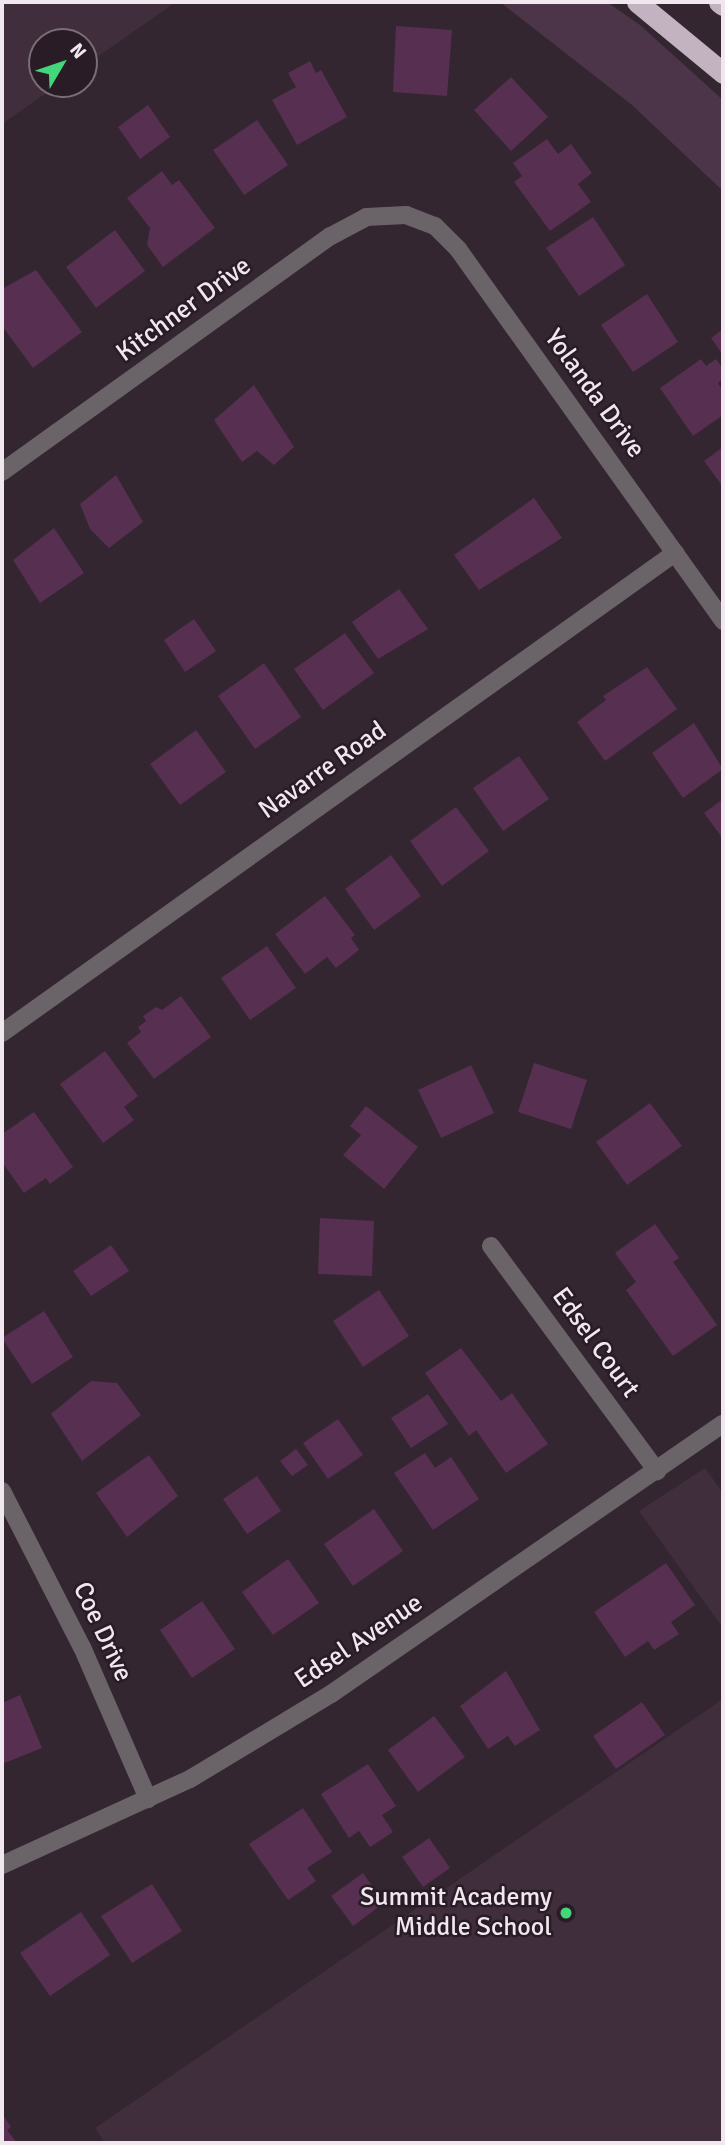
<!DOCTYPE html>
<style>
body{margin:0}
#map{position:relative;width:725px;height:2145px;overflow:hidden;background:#332630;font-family:Signika,sans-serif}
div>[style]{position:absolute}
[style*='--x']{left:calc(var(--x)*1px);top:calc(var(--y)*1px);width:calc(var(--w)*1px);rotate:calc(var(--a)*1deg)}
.built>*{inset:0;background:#402e3d}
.green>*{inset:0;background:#4c3449}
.building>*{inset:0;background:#572f51}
.minor>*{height:18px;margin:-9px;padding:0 9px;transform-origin:9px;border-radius:9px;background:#6a6469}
.highway>*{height:21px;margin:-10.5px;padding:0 10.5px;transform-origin:10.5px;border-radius:10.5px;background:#c3b2c0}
.dots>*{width:19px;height:19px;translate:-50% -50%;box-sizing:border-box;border:4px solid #291c27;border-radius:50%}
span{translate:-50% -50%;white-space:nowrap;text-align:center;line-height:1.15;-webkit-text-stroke:5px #291c27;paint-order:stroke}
.street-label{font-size:26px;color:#f1e8ef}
.poi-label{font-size:26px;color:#f1e8ef}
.right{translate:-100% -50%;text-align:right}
.frame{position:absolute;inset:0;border:4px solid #f1e8ef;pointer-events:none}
.north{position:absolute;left:28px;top:28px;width:70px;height:70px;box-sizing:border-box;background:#291c27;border:2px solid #796e77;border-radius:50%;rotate:51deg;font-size:19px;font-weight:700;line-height:28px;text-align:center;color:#f1e8ef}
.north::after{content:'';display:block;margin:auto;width:24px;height:32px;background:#42d77b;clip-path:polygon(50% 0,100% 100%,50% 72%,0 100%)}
</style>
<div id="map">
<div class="built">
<div style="clip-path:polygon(2px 2px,176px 2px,84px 66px,84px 42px,42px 42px,42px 84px,59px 84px,2px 124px)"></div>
<div style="clip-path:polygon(705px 1468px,723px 1493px,723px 1628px,639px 1511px)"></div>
<div style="clip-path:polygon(723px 1699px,723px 2143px,105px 2143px,95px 2128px)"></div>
</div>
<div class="green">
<div style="clip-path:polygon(500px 2px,607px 2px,640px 25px,723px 100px,723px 191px,632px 105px)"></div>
</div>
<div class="building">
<div style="clip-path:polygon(396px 26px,452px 30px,447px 96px,393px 92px)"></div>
<div style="clip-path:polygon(310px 61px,316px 73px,321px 70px,347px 117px,297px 145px,272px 100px,296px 87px,288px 73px)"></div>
<div style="clip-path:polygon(511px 77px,548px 117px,511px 151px,474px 110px)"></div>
<div style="clip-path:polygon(148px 105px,170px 137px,140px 159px,118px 127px)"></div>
<div style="clip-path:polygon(257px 120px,288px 165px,244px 195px,213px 150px)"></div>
<div style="clip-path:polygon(547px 139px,558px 154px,571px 144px,592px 173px,578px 184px,591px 202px,550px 231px,514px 182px,522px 176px,513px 163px)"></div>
<div style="clip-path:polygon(162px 171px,172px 185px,179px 180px,215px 228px,163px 267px,147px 245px,150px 228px,127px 198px)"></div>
<div style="clip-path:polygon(593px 217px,625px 265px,579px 296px,546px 248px)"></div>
<div style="clip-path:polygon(115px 230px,145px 271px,96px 308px,66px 267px)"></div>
<div style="clip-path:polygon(36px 270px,82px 332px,33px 368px,2px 326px,2px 289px)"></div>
<div style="clip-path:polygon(647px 294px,678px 342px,633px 372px,601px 325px)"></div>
<div style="clip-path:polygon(723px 329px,723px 355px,711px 338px)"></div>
<div style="clip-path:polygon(701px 359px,706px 366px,716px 359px,723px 369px,723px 379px,718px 383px,723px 391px,723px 415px,693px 436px,660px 388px)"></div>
<div style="clip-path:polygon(254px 385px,294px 447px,274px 465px,257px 451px,242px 462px,214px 420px)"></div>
<div style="clip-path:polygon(723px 447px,723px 487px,704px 461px)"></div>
<div style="clip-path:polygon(116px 475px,143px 522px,109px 548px,90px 529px,80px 504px)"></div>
<div style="clip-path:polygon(534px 498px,562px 538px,479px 590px,454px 555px)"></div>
<div style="clip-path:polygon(54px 528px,84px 573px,40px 603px,13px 560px)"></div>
<div style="clip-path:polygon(399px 589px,428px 629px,378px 659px,352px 622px)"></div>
<div style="clip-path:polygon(194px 619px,216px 651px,185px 672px,164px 640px)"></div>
<div style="clip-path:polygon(345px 633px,374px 673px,323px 710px,294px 669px)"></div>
<div style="clip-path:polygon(264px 663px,301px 717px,255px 749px,218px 696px)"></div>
<div style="clip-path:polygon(647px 667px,677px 709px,605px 761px,577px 722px,606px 700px,603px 696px)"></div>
<div style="clip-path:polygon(694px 723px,723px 769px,683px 798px,652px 753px)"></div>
<div style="clip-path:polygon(196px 730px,226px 772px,180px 805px,150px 764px)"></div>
<div style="clip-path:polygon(519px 756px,549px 799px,503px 831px,473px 788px)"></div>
<div style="clip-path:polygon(723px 799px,723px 839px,704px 813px)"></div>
<div style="clip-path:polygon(456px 807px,489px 851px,442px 886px,410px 841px)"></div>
<div style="clip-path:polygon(391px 855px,421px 896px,374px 930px,345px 889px)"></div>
<div style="clip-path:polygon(325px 896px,355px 935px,351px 938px,359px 950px,336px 968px,327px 957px,305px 974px,275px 934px)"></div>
<div style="clip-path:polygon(267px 946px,296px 988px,250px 1020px,221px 978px)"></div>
<div style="clip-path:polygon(181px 996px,211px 1037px,154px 1079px,127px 1043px,141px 1032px,138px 1027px,146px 1021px,143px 1016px,156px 1007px,162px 1010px)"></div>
<div style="clip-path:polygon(105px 1051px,138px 1096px,124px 1107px,134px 1120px,103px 1143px,60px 1084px)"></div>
<div style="clip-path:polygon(534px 1063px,587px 1080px,571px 1129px,518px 1112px)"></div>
<div style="clip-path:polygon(471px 1065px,494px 1113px,441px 1138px,418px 1090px)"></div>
<div style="clip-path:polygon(650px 1103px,682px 1146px,627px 1185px,596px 1142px)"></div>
<div style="clip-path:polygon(366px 1106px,418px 1147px,384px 1189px,343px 1155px,361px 1135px,350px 1126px)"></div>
<div style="clip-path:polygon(34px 1112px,73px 1167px,50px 1184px,46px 1178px,24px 1193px,2px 1162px,2px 1134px)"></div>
<div style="clip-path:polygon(320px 1218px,374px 1221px,372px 1276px,318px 1274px)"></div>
<div style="clip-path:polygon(655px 1224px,679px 1258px,673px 1262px,717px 1325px,673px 1356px,626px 1290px,636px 1282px,615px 1253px)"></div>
<div style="clip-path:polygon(111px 1245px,129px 1271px,91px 1296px,73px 1271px)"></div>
<div style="clip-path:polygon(379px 1290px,409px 1336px,363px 1367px,333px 1321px)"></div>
<div style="clip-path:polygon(44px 1311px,73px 1357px,32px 1384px,2px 1338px)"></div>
<div style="clip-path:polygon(461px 1348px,501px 1401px,512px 1393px,548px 1444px,506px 1473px,476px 1430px,469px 1436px,425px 1373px)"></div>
<div style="clip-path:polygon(91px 1381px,117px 1383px,141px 1415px,82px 1461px,51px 1414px)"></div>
<div style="clip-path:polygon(428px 1394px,448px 1424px,411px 1448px,391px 1418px)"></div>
<div style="clip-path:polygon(338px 1419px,363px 1455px,328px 1479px,303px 1443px)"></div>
<div style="clip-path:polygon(296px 1449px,308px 1465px,292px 1476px,280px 1461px)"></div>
<div style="clip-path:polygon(425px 1453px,435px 1468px,451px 1457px,479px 1499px,433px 1530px,394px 1473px)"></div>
<div style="clip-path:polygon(149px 1455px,178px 1496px,127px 1537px,96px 1493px)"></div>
<div style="clip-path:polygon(257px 1476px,281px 1511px,247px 1534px,223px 1499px)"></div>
<div style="clip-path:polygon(374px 1509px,403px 1551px,353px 1586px,324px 1544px)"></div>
<div style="clip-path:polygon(288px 1559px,319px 1603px,273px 1635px,242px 1592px)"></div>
<div style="clip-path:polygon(666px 1563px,695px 1605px,671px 1622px,679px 1634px,654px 1650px,648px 1641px,625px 1657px,594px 1612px)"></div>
<div style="clip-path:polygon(202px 1601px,235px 1649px,192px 1678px,160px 1630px)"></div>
<div style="clip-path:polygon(506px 1671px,540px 1730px,515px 1746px,508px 1736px,488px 1749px,460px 1706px)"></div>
<div style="clip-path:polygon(20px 1695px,42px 1748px,2px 1764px,2px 1703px)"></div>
<div style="clip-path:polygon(642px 1702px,665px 1735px,616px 1769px,593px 1736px)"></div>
<div style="clip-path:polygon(434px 1716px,465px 1757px,418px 1792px,388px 1750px)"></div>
<div style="clip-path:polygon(368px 1764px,396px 1806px,382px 1815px,393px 1832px,370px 1847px,359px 1831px,349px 1838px,321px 1794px)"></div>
<div style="clip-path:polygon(303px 1808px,332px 1852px,307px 1868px,316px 1881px,288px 1900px,249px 1844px)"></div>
<div style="clip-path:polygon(429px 1838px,450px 1868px,423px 1887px,402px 1857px)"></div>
<div style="clip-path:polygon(363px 1873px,384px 1903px,353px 1926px,331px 1896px)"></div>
<div style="clip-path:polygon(152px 1884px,182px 1931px,132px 1963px,101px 1916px)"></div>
<div style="clip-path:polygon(81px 1912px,110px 1955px,50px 1996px,20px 1953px)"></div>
<div style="clip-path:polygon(2px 2114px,11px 2127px,7px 2130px,17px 2143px,2px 2143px)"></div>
</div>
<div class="minor">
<div style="--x:2;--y:472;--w:405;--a:-35.7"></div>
<div style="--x:331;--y:236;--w:40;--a:-28"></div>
<div style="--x:366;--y:217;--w:40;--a:-2.9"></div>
<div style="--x:406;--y:215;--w:31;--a:21"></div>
<div style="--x:435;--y:226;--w:33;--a:45"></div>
<div style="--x:458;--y:249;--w:457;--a:54.5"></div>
<div style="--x:2;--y:1033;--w:827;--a:-35.5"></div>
<div style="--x:491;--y:1246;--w:280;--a:53.6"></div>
<div style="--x:2;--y:1491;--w:175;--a:62.9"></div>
<div style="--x:82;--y:1647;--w:166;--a:66.5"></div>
<div style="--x:2;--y:1865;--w:207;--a:-24.6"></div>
<div style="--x:190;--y:1779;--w:165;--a:-31.1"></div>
<div style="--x:331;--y:1694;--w:476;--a:-34.6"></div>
</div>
<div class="highway">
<div style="--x:637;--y:2;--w:112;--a:39.5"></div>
<div style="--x:719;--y:2;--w:5;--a:37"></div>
</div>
<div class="dots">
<div style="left:566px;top:1913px;background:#42d77b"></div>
</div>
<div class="street-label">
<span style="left:184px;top:310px;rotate:-36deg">Kitchner Drive</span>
<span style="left:594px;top:394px;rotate:54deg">Yolanda Drive</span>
<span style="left:323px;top:771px;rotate:-35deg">Navarre Road</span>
<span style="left:595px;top:1343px;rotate:54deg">Edsel Court</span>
<span style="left:102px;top:1632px;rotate:65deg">Coe Drive</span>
<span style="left:359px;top:1642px;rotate:-34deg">Edsel Avenue</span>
</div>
<div class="poi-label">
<span class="right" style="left:552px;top:1913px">Summit Academy<br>Middle School</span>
</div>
<div class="frame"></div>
<div class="north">N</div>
</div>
